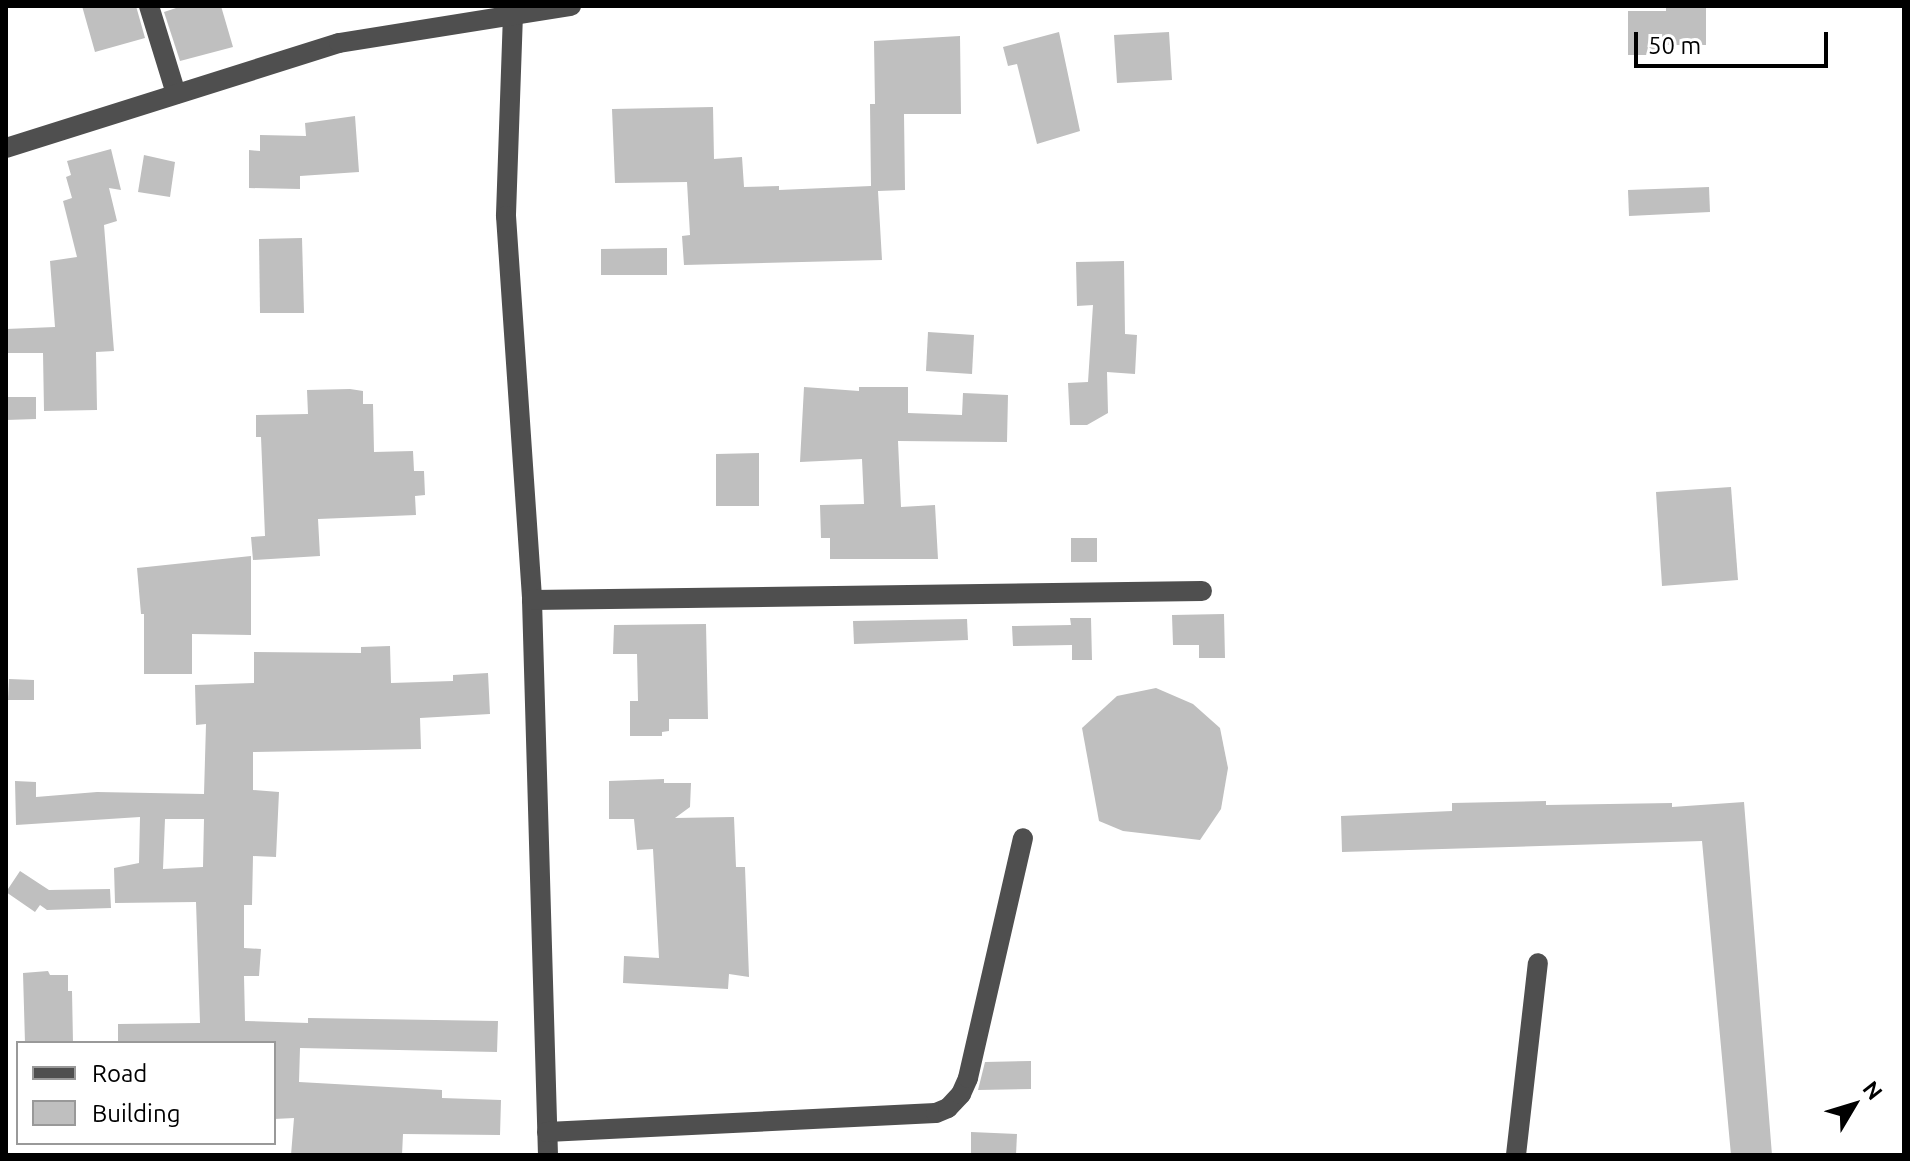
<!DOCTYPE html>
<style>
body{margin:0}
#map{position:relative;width:1910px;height:1161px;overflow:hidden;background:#fff;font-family:Ubuntu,sans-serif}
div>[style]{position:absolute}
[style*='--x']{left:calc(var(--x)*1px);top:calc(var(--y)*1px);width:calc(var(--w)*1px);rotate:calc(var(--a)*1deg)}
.building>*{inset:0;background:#bfbfbf}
.minor>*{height:20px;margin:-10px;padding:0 10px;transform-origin:10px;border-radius:10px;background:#4f4f4f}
span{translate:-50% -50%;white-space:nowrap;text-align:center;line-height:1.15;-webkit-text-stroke:8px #fff;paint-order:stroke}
.frame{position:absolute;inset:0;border:8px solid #000;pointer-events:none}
.legend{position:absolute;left:16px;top:1041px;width:260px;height:104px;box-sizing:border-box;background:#fff;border:2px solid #999;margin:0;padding:10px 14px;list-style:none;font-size:24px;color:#000}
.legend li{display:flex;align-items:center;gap:16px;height:40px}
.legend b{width:40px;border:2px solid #999}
.north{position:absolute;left:1814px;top:1065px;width:80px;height:80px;-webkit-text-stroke:6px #fff;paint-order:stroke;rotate:52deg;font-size:22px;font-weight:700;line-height:32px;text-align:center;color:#000}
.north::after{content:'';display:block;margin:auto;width:28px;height:36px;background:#000;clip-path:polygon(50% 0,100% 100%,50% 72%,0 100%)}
.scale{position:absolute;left:1634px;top:32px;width:194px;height:36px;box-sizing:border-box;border:4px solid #000;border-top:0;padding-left:10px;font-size:24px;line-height:28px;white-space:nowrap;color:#000;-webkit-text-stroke:6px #fff;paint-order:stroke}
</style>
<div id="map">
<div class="building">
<div style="clip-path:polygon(82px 6px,136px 6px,145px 38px,95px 52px)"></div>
<div style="clip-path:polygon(182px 6px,221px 6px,233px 47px,180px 61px,164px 12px)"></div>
<div style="clip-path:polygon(1666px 6px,1706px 6px,1706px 45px,1655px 45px,1655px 55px,1628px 55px,1628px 11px,1666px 11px)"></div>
<div style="clip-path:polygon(1059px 32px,1080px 131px,1037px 144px,1017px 64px,1008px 66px,1003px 47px)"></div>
<div style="clip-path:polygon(1169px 32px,1172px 80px,1117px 83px,1114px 35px)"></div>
<div style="clip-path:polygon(960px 36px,961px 114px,904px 114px,905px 190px,878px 191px,882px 260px,684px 265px,682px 236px,690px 235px,687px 182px,615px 183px,612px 109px,713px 107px,714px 159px,742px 157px,744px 187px,779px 186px,779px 190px,871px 186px,870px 104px,875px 104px,874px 41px)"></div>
<div style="clip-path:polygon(355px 116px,359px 172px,300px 176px,300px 189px,249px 188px,249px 150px,260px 151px,260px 135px,306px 136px,305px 123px)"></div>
<div style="clip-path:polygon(111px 149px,121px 190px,109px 188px,117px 221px,104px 225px,114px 351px,96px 352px,97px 410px,44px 411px,43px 353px,6px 353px,6px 329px,55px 327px,50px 261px,77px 257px,63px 201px,72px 198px,66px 177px,71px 175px,67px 161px)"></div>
<div style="clip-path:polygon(144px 155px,175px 162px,170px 197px,138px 192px)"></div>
<div style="clip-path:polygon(1709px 187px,1710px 212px,1629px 216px,1628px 190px)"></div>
<div style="clip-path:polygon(302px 238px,304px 313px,260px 313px,259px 239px)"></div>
<div style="clip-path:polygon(667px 248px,667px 275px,601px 275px,601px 249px)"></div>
<div style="clip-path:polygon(1124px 261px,1125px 334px,1137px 335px,1135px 374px,1107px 372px,1108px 413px,1087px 425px,1070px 425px,1068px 383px,1088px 382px,1093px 305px,1077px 306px,1076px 262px)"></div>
<div style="clip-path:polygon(928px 332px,974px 335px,972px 374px,926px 371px)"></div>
<div style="clip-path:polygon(804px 387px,859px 391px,859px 387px,908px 387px,908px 413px,962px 415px,963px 393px,1008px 395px,1007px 442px,898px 441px,901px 507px,935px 505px,938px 559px,830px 559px,830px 538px,821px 538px,820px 505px,864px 504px,862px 459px,800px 462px)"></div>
<div style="clip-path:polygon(350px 389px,363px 391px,363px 404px,373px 404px,374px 452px,413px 451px,414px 471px,424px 471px,425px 495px,415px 496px,416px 515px,318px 519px,320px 556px,253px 560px,251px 537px,265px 536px,261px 437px,256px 437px,256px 415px,308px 414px,307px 390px)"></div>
<div style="clip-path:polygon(6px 397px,36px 397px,36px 419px,6px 420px)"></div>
<div style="clip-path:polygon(759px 453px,759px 506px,716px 506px,716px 454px)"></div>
<div style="clip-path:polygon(1731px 487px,1738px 580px,1662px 586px,1656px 492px)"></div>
<div style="clip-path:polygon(1071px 538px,1097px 538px,1097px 562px,1071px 562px)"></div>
<div style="clip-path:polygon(251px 556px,251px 635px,192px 634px,192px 674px,144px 674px,144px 614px,141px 614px,137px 568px)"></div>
<div style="clip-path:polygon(1224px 614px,1225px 658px,1199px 658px,1199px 645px,1173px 645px,1172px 615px)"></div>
<div style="clip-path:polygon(1070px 618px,1091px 618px,1092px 660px,1072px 660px,1072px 645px,1013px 646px,1012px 626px,1071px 625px)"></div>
<div style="clip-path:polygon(967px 619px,968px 640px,854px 644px,853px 621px)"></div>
<div style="clip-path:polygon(706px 624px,708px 719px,669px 719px,669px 731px,662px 732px,662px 736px,630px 736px,630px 701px,638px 701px,637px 654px,613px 654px,614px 625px)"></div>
<div style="clip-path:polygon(evenodd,390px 646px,391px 683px,453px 681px,453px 675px,488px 673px,490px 714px,420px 718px,421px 749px,253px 752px,253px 790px,279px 792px,276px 857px,253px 856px,252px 905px,244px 905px,244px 948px,261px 949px,259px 976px,244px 976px,245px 1021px,308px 1023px,308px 1018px,498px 1021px,497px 1052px,300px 1048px,299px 1082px,442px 1090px,442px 1098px,501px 1100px,500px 1135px,403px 1134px,402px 1155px,291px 1155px,294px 1118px,274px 1119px,274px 1043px,118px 1043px,118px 1024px,200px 1023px,196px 902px,115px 903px,114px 868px,139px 863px,140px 817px,16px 825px,15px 781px,36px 782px,36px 797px,97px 792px,204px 794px,206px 724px,196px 725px,195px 685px,254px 683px,254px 652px,361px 653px,361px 647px,390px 646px,165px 819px,204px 819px,203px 867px,163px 869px,165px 819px)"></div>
<div style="clip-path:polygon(9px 679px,34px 680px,34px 700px,8px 700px)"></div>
<div style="clip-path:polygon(1156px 688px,1193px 704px,1220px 728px,1228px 768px,1221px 809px,1200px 840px,1123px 831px,1099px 821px,1082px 728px,1117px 696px)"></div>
<div style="clip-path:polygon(664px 779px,664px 783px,691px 783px,690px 807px,675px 818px,734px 817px,736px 867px,745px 867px,749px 977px,729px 974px,728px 989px,623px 983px,624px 956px,659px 958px,653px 849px,637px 850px,634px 819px,609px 819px,609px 781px)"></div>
<div style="clip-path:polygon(1546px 801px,1546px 805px,1672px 803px,1672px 807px,1744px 802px,1772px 1155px,1731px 1155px,1702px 841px,1342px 852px,1341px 816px,1452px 811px,1452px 803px)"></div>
<div style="clip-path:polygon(20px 871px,49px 890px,110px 889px,111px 908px,47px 910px,40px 905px,35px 912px,6px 892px)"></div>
<div style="clip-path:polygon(48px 971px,50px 975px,68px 975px,68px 991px,72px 991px,73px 1043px,25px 1043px,23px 973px)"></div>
<div style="clip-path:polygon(1031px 1061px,1031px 1089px,978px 1090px,985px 1062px)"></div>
<div style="clip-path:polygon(971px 1132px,1017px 1134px,1016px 1155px,971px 1155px)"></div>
</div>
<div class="minor">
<div style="--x:149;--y:6;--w:92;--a:72.9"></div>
<div style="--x:513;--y:14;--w:202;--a:92"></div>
<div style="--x:506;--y:216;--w:385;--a:86.1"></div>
<div style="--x:532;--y:600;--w:555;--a:88.35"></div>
<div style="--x:6;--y:148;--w:349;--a:-17.5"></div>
<div style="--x:339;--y:43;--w:235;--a:-9.1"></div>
<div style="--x:532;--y:600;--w:670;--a:-0.77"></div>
<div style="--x:547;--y:1132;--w:389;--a:-2.8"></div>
<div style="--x:936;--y:1113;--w:13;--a:-23"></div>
<div style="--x:948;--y:1108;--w:19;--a:-47"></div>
<div style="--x:961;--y:1094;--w:17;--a:-66"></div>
<div style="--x:968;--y:1078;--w:246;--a:-77.1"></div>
<div style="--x:1516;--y:1155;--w:193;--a:-83.5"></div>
</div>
<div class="frame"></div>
<ul class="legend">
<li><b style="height:10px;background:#4f4f4f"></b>Road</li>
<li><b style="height:22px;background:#bfbfbf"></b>Building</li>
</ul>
<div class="north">N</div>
<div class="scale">50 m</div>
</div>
